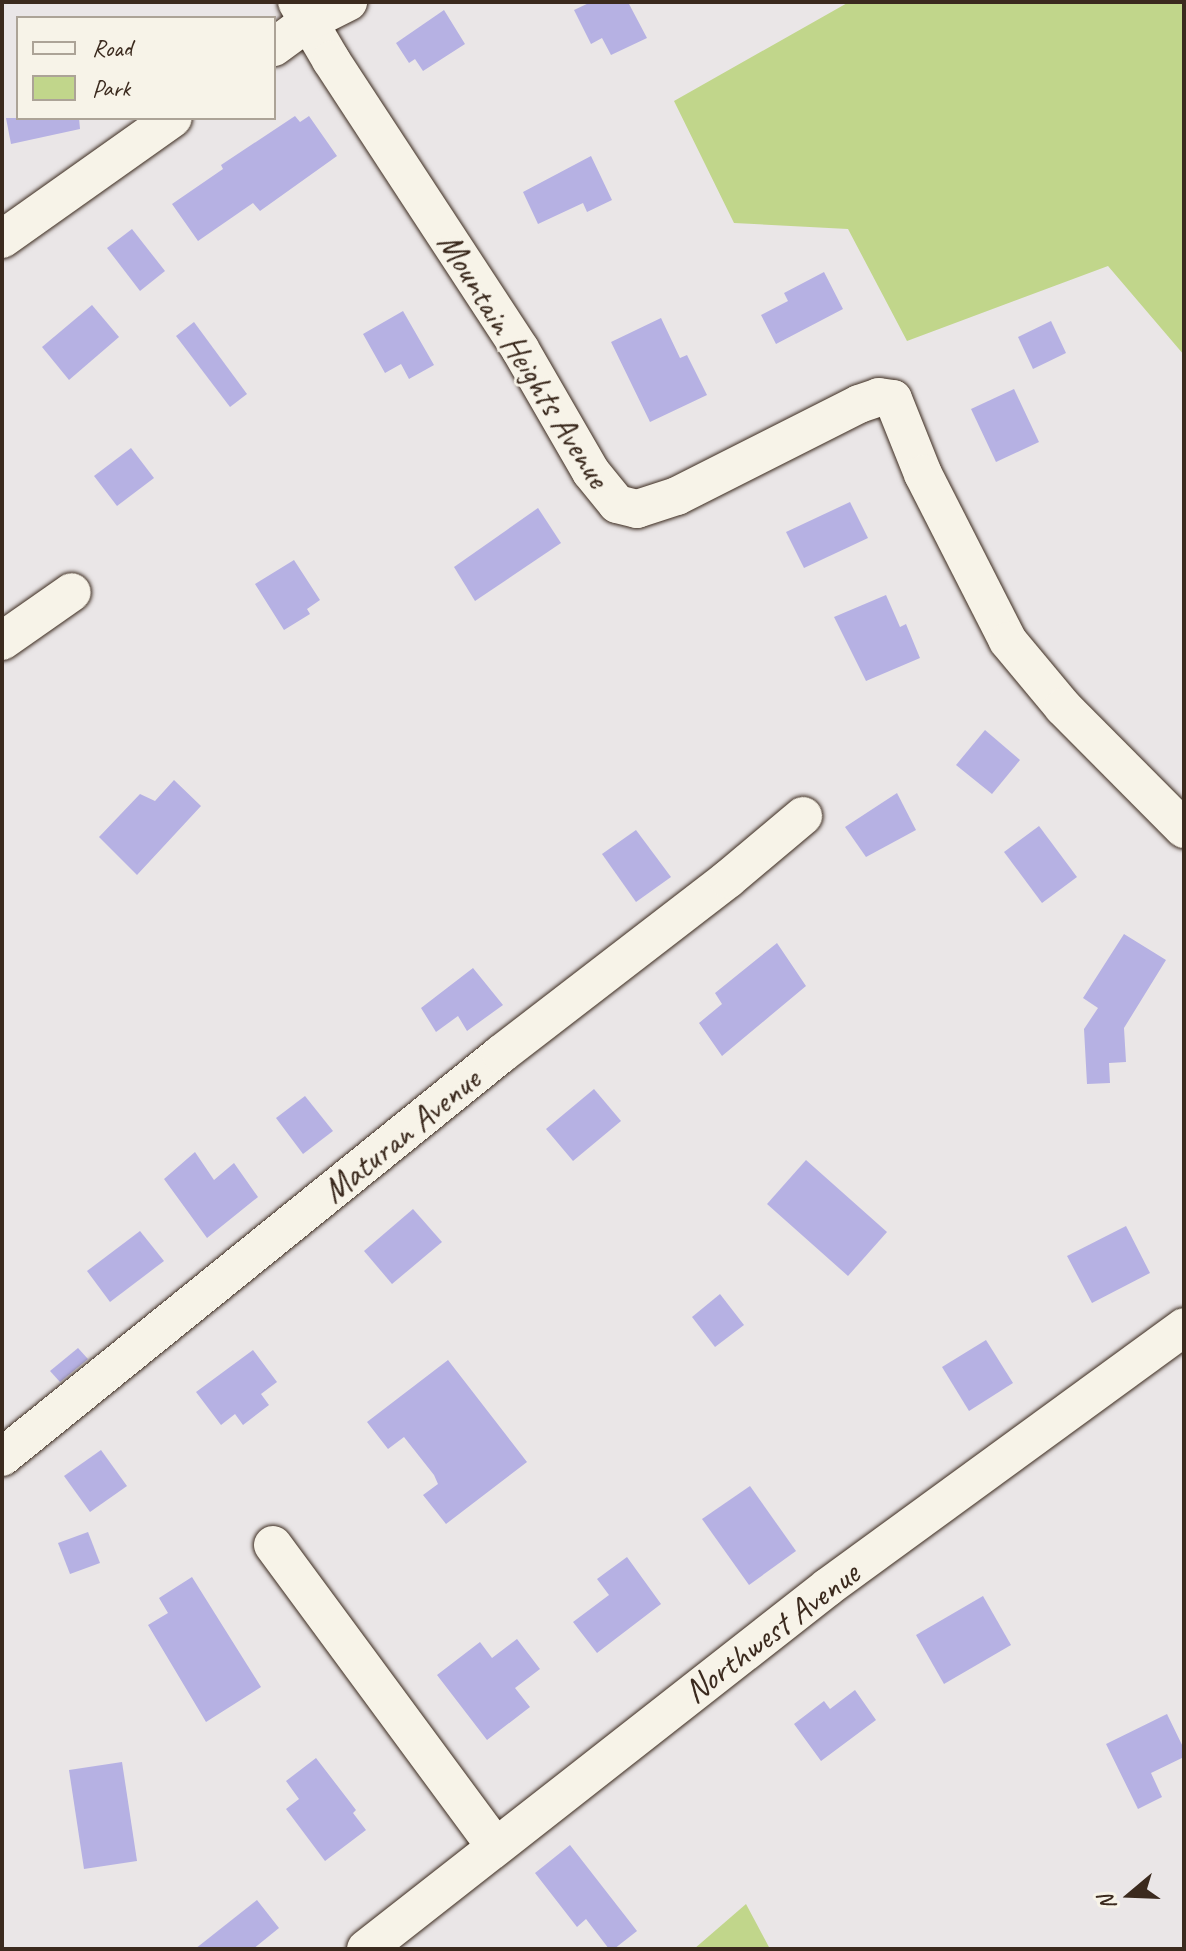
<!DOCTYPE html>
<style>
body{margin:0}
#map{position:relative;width:1186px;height:1951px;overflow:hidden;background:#eae6e7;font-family:Caveat,sans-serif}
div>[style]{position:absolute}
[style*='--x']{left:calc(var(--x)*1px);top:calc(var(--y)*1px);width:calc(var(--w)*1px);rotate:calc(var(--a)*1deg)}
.green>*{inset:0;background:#c1d68b}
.building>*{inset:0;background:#b6b1e3}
.roads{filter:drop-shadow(0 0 2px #3b2a1e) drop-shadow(0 0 2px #3b2a1e)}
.minor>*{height:38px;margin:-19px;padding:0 19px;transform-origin:19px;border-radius:19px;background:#f7f3e8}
span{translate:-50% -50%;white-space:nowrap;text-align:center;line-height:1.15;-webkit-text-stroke:6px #f7f3e8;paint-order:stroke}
.street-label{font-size:34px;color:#3b2a1e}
.frame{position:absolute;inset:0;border:4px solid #3b2a1e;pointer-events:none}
.legend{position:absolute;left:16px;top:16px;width:260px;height:104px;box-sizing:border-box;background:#f7f3e8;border:2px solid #aca397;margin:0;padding:10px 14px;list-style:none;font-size:24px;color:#3b2a1e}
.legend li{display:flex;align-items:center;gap:16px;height:40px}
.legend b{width:40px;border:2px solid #aca397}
.north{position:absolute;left:1090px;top:1855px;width:80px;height:80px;-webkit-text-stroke:6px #f7f3e8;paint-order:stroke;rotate:251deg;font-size:22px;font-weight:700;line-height:32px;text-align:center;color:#3b2a1e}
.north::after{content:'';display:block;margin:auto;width:28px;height:36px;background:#3b2a1e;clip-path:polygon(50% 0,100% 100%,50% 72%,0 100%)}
</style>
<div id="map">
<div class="green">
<div style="clip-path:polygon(849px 2px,1184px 2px,1184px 355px,1108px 266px,907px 341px,848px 229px,734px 223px,674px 101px)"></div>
<div style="clip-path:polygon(746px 1904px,770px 1949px,694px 1949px)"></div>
</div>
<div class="building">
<div style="clip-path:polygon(591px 2px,628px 2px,647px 38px,611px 55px,602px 38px,591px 44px,574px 10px)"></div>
<div style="clip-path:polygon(444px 10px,465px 44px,423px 71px,415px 59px,409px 63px,396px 43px)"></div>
<div style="clip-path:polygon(295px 116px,300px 122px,309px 116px,337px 156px,260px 211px,253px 203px,198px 241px,172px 204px,223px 169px,221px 165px)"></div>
<div style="clip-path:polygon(6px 118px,79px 118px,80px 129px,11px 144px)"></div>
<div style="clip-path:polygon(591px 156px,612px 200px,587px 212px,583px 203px,538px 224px,523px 192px)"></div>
<div style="clip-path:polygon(132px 229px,165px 271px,140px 291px,107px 248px)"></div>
<div style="clip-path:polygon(824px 272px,843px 309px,776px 344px,761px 315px,788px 301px,784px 293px)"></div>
<div style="clip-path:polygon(92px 305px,119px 337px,69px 380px,42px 347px)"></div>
<div style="clip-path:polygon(403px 311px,434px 365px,409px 379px,401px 364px,385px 373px,363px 334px)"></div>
<div style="clip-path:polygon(661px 318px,680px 358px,687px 355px,707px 395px,650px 422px,611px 342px)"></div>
<div style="clip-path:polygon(1051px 321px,1066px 353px,1033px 369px,1018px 337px)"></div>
<div style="clip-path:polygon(194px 322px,247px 394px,230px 407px,176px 336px)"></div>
<div style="clip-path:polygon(1014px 389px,1039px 442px,996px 462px,971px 409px)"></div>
<div style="clip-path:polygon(131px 448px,154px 478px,117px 506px,94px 476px)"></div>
<div style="clip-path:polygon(850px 502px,868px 538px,804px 568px,786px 532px)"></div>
<div style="clip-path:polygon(538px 508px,561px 543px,475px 601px,454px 567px)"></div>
<div style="clip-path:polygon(294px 560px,320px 600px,307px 609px,310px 614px,284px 630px,255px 584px)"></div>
<div style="clip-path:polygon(886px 595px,900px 627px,906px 624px,920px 658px,866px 681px,834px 617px)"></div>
<div style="clip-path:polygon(985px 730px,1020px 760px,992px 794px,956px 765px)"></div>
<div style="clip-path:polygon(174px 780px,201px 806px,137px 875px,99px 837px,140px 794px,155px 801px)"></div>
<div style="clip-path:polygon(897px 793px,916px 830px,866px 857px,845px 827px)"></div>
<div style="clip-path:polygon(1039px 826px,1077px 877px,1042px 903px,1004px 852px)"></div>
<div style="clip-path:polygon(636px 830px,671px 877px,636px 902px,602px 854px)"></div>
<div style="clip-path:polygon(1124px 934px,1166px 960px,1124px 1028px,1126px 1062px,1109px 1063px,1110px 1083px,1087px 1084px,1084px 1029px,1098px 1008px,1083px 998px)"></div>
<div style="clip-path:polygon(777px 943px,806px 986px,722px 1056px,699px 1023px,722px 1004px,715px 993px)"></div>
<div style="clip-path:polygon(473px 968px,503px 1005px,467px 1031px,458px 1016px,436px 1032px,421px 1008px)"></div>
<div style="clip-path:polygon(594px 1089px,621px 1121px,573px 1161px,546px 1129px)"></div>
<div style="clip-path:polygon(305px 1096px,333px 1131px,303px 1154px,276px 1118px)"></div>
<div style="clip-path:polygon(195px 1152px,214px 1180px,234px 1163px,258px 1197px,207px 1238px,164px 1179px)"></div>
<div style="clip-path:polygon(806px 1160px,887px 1232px,848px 1276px,767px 1204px)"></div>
<div style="clip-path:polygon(413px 1209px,442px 1242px,392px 1284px,364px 1251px)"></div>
<div style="clip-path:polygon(1126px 1226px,1150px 1273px,1092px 1303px,1067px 1256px)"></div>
<div style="clip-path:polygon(140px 1231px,164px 1261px,110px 1302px,87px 1271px)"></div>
<div style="clip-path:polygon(720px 1294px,744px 1325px,715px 1347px,692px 1317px)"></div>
<div style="clip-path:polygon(986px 1340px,1013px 1383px,969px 1411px,942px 1367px)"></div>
<div style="clip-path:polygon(78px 1348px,88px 1359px,60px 1382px,50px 1371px)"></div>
<div style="clip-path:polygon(253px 1350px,277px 1382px,261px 1394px,269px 1405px,243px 1425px,235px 1414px,221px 1425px,196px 1392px)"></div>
<div style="clip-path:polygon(448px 1360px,527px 1462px,446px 1524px,423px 1495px,438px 1484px,434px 1475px,404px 1437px,388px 1449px,367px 1422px)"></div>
<div style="clip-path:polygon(101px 1450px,127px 1486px,90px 1512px,64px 1476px)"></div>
<div style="clip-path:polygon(750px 1486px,796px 1551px,749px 1585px,702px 1519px)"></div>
<div style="clip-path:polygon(88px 1532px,100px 1563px,70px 1574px,58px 1543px)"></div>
<div style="clip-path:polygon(627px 1557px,661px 1604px,597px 1653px,573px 1622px,609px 1595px,597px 1579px)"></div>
<div style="clip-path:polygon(192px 1577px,261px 1687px,206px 1722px,148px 1625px,168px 1613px,159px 1598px)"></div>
<div style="clip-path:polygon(983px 1596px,1011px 1645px,944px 1684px,916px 1635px)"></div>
<div style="clip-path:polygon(517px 1639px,540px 1669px,515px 1688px,530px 1707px,487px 1740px,437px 1675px,480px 1642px,492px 1658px)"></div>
<div style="clip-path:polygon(855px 1690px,876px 1720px,821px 1761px,794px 1724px,824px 1701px,830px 1709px)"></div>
<div style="clip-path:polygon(1167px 1714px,1184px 1749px,1184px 1757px,1151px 1773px,1162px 1797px,1138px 1809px,1106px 1744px)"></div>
<div style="clip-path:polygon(316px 1758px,356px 1810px,353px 1813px,366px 1830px,325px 1861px,286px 1809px,299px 1799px,286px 1781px)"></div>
<div style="clip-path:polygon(122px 1762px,137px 1861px,84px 1869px,69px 1770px)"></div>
<div style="clip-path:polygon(570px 1845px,637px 1931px,614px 1949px,609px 1949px,586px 1919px,577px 1927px,535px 1873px)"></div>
<div style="clip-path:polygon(257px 1900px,279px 1928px,253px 1949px,195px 1949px)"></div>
</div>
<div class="roads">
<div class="minor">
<div style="--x:297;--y:2;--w:67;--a:59.6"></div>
<div style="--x:331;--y:60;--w:345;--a:56.8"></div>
<div style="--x:520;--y:349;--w:142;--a:60"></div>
<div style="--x:591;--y:472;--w:41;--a:50.9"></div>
<div style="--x:617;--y:504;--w:21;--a:14"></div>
<div style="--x:637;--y:509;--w:42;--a:-18"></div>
<div style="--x:677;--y:496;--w:204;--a:-26.8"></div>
<div style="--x:859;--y:404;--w:21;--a:-19"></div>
<div style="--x:879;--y:397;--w:14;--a:8"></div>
<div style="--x:893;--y:399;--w:81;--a:68.2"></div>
<div style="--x:923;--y:474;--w:187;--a:63"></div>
<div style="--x:1008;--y:641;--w:86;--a:50.2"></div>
<div style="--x:1063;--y:707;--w:172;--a:45.2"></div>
<div style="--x:274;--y:47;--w:42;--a:-36.3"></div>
<div style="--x:308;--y:22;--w:45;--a:-26.6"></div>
<div style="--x:2;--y:239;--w:209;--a:-35.3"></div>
<div style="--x:2;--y:641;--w:85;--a:-35"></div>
<div style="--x:2;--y:1457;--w:641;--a:-38.92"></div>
<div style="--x:501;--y:1054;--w:287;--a:-37.6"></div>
<div style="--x:728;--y:879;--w:98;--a:-40"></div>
<div style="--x:273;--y:1545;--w:374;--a:53.6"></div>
<div style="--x:366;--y:1949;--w:587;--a:-38.08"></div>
<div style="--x:828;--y:1587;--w:441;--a:-36.1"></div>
</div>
</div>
<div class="street-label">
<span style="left:524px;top:360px;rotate:58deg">Mountain Heights Avenue</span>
<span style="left:401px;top:1135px;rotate:-39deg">Maturan Avenue</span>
<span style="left:771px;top:1632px;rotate:-37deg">Northwest Avenue</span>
</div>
<div class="frame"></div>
<ul class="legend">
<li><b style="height:10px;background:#f7f3e8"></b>Road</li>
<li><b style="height:22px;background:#c1d68b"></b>Park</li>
</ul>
<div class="north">N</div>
</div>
